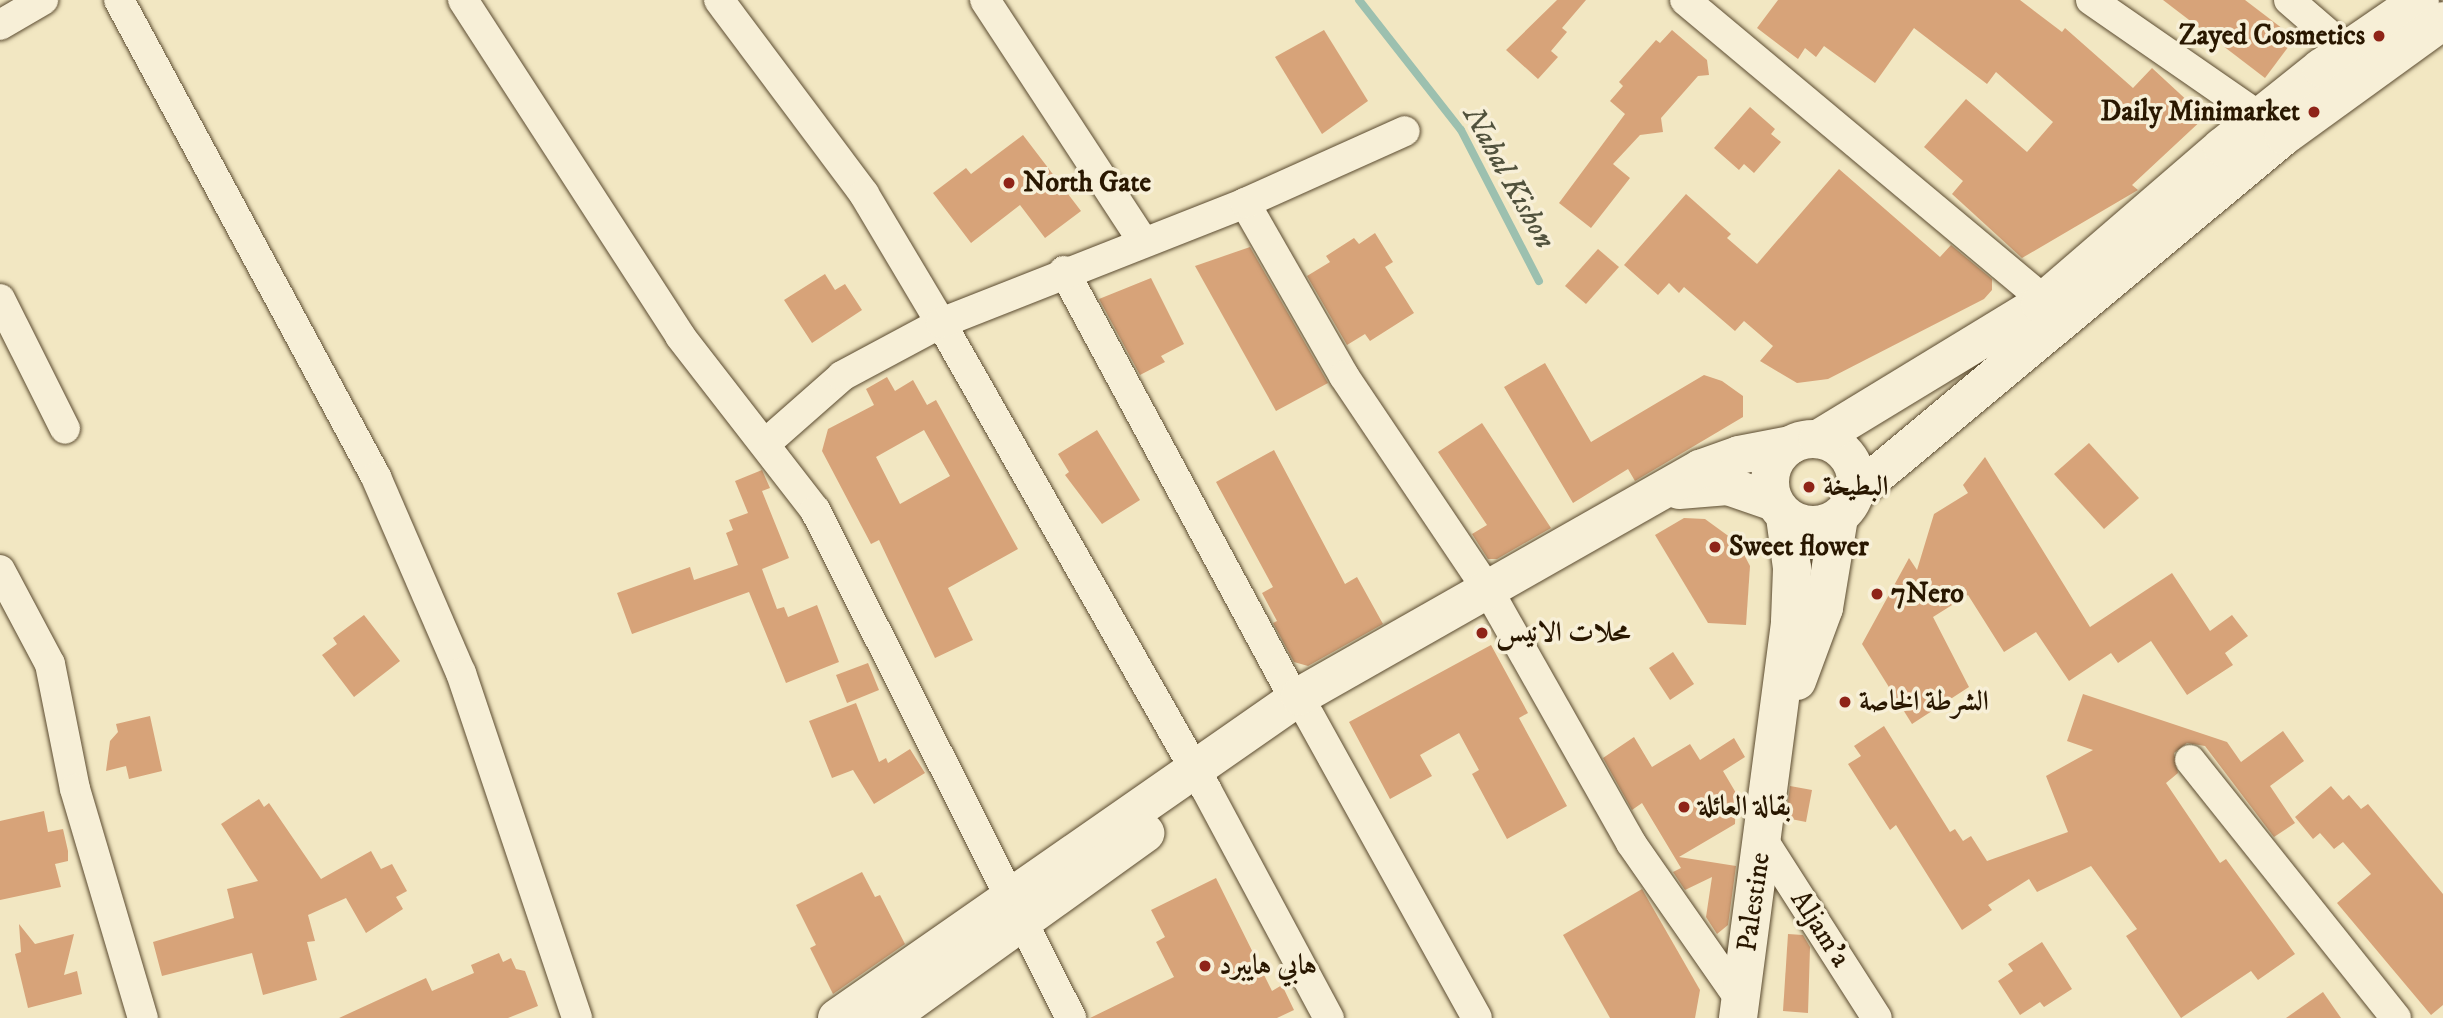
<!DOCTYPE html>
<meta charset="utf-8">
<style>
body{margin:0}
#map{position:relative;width:2443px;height:1018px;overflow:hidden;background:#f2e7c2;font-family:"IM FELL DW Pica",Amiri,serif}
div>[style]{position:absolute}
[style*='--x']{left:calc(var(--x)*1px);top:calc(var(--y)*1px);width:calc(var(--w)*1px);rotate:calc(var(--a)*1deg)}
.stream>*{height:8px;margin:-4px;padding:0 4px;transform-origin:4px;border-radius:4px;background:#9cc0af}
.building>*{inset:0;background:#d7a379}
.roads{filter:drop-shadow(0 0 2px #5b4b30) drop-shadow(0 0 2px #5b4b30)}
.minor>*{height:30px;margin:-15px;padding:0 15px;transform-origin:15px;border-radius:15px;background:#f7efd7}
.tertiary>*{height:38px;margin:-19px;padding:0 19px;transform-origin:19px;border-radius:19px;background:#f7efd7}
.secondary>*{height:38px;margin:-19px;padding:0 19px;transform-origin:19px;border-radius:19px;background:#f7efd7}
.secondary>.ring{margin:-19px;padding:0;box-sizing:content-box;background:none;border:38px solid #f7efd7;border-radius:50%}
.dots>*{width:19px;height:19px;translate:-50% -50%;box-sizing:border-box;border:4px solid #f7efd7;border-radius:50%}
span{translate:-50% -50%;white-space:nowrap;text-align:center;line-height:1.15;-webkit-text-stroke:7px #f7efd7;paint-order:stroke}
.poi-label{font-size:28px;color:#291700;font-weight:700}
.right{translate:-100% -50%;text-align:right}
.left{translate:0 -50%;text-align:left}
.street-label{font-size:28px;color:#291700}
.water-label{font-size:30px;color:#51523d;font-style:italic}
</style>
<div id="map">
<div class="stream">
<div style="--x:1359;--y:0;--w:165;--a:51.9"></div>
<div style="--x:1461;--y:130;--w:170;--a:62.7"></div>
</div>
<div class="building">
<div style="clip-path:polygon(1557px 0,1586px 0,1562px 28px,1567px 32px,1551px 51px,1558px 57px,1538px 79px,1506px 50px)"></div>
<div style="clip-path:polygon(1778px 0,2020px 0,2062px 32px,2065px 28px,2133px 88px,2152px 68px,2205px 117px,2132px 185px,2138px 190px,2022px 258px,1952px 194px,1963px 181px,1924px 147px,1966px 99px,2027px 152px,2053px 122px,1996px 72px,1987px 84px,1914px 28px,1875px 83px,1824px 46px,1816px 57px,1805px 48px,1798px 59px,1757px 28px)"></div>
<div style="clip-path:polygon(2163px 0,2245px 0,2295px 38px,2265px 78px)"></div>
<div style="clip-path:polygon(1324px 30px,1368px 101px,1322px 134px,1275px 57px)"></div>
<div style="clip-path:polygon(1672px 30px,1707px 60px,1709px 75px,1698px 76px,1661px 118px,1663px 132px,1640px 135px,1613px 164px,1630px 178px,1591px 228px,1559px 203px,1625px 114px,1610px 101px,1623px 86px,1619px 82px,1656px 40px,1660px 43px)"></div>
<div style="clip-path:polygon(1750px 107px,1775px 129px,1771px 134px,1781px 142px,1754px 173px,1744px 164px,1739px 170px,1714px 148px)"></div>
<div style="clip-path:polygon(1023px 135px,1081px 211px,1045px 238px,1020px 205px,971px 243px,933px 193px,966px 168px,971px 174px)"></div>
<div style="clip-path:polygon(1839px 169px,1940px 257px,1951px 245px,1992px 279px,1992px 290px,1984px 299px,1828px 379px,1797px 383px,1760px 361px,1773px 346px,1744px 321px,1735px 331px,1684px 287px,1679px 293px,1669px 283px,1658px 295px,1624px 265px,1686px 194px,1731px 234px,1727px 238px,1757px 264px)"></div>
<div style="clip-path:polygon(1375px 233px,1393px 262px,1385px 267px,1414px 313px,1370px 341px,1365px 334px,1347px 345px,1307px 276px,1330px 262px,1326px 256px,1354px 238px,1359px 244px)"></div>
<div style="clip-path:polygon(1250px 247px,1328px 383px,1276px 411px,1195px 266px)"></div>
<div style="clip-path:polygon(1598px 249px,1619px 267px,1586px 304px,1565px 286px)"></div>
<div style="clip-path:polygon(825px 274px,835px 290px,845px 284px,862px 310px,812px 343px,784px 300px)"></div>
<div style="clip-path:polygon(1151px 278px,1184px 344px,1161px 356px,1165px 362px,1140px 375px,1099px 299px)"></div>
<div style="clip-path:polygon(1545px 363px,1591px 442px,1704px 375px,1722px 381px,1743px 396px,1743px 417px,1635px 481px,1628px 469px,1573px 503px,1504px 387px)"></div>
<div style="clip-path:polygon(evenodd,887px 377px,895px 391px,913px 380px,927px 405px,936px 400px,1018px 549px,948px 588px,973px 640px,935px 658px,879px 540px,871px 544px,822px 451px,828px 429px,874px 405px,866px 389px,887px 377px,924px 430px,950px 476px,900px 504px,876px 457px,924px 430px)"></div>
<div style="clip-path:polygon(1482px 423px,1551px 528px,1497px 559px,1488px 559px,1472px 534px,1487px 525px,1438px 452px)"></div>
<div style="clip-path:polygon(1097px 430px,1140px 500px,1102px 524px,1065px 475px,1069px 472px,1058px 454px)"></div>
<div style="clip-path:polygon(2089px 443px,2139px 498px,2104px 529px,2054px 474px)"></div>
<div style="clip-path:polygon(1274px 450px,1345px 584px,1357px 577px,1383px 624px,1308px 666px,1294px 662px,1273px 623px,1277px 621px,1262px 593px,1273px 587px,1216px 482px)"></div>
<div style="clip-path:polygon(1985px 457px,2090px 627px,2172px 573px,2210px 631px,2232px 615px,2248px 636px,2225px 653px,2233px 665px,2187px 695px,2151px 641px,2118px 663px,2111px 653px,2069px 681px,2036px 632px,2004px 652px,1968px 595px,1933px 617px,1969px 687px,1912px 724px,1862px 644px,1909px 558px,1917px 570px,1934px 514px,1968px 493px,1963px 485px)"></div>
<div style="clip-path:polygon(762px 470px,770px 488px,762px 491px,789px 558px,762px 569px,777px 609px,784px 607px,788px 617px,817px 605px,839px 662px,786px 683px,749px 592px,632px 634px,617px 593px,690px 567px,694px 580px,738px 565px,726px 533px,733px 530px,729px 520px,748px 513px,735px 481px)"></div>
<div style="clip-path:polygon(1684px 518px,1705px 519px,1738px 543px,1750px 566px,1746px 625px,1708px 623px,1655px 535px)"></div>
<div style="clip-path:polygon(364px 615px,400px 661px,354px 697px,322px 655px,337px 644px,333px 638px)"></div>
<div style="clip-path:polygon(1491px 645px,1528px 713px,1519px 718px,1567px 806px,1507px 839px,1472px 774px,1479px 770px,1459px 733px,1420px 755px,1432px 776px,1390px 799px,1349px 722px)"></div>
<div style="clip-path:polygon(1673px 652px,1694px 684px,1670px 700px,1649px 668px)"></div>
<div style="clip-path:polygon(868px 663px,879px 690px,847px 703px,836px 675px)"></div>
<div style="clip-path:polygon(2083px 694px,2227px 742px,2241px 762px,2283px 731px,2304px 761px,2270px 786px,2295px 823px,2274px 837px,2205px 746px,2187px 743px,2174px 753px,2178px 773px,2166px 783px,2220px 863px,2226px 859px,2295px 954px,2258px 980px,2251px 971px,2181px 1018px,2126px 936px,2137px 929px,2091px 866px,2037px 892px,2029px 879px,1988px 905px,1992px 910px,1962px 930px,1896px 825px,1890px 830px,1848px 764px,1861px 756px,1854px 746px,1884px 726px,1950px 832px,1955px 829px,1963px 841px,1971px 836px,1987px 861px,2068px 832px,2046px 776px,2093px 750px,2067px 741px)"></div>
<div style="clip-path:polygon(856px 703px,879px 762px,886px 758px,888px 763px,910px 749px,925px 773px,874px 804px,853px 770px,832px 778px,809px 721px)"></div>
<div style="clip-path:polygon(150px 716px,162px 771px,129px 779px,126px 766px,106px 771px,110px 741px,118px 732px,116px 724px)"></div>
<div style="clip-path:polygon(1634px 737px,1652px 767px,1690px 744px,1700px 760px,1734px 738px,1745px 757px,1723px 771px,1736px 793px,1735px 824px,1679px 857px,1736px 866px,1728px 925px,1717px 934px,1706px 917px,1712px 877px,1685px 890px,1673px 872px,1681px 868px,1642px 803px,1632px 810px,1603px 758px)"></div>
<div style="clip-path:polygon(1790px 786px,1812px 790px,1806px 822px,1786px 818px)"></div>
<div style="clip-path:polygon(2331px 786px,2343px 800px,2349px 795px,2361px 809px,2368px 804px,2443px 894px,2443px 1005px,2431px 1015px,2337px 903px,2371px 874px,2343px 842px,2334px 849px,2320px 833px,2313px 839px,2295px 817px)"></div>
<div style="clip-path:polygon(259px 799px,264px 807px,269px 803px,321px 879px,371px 851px,381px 869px,392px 864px,407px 891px,396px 897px,403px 909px,366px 933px,346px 898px,308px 915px,315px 941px,307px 942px,317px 980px,263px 995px,252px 953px,162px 976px,153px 942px,234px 918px,227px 889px,258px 881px,221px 824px)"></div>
<div style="clip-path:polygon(44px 811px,48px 832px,63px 829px,68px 851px,68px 861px,55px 864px,61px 887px,0 900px,0 821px)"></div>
<div style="clip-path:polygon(862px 872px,875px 897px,880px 895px,905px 944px,833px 994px,810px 948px,816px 945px,796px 905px)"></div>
<div style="clip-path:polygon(1216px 878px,1272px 991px,1282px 985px,1294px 1010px,1277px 1018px,1090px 1018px,1174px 977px,1156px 942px,1165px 937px,1151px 910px)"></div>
<div style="clip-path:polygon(1642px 889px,1700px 990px,1695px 1018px,1610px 1018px,1563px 935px)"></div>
<div style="clip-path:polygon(19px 924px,35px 944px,74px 934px,64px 975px,77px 971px,82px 994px,28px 1008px,15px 954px,21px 952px)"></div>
<div style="clip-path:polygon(1788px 934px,1803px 935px,1810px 947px,1808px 1013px,1783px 1011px)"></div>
<div style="clip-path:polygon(2042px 942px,2072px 989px,2044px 1007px,2040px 1002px,2020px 1015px,1998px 981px,2013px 971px,2008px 964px)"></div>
<div style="clip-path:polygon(499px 953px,503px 962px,511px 958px,516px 969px,525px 971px,538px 1006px,508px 1018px,339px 1018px,426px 978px,432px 991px,474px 973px,471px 965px)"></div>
<div style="clip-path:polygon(2323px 992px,2341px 1018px,2286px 1018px)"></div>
</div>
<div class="roads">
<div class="minor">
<div style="--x:119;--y:0;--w:542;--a:61.68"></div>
<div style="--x:376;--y:477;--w:214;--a:66.6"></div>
<div style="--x:461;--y:673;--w:364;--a:71.4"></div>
<div style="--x:463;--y:0;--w:400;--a:57.1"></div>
<div style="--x:680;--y:336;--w:220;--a:52.2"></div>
<div style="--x:815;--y:510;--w:569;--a:63.25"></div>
<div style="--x:719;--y:0;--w:242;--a:53.2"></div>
<div style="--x:864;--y:194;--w:150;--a:59.2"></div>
<div style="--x:941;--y:323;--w:536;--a:60.37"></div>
<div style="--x:1206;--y:789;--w:260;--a:61.8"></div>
<div style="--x:985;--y:0;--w:288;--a:56.8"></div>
<div style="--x:1685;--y:0;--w:468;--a:39.9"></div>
<div style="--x:2091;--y:0;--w:206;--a:34.7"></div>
<div style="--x:2289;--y:0;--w:77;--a:40.8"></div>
<div style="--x:0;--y:25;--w:50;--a:-30.2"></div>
<div style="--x:1245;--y:203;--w:199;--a:60.2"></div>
<div style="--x:1344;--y:376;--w:258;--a:56.1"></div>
<div style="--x:1488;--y:590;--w:291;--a:60.5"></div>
<div style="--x:1631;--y:843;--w:190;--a:55.1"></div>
<div style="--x:1064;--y:271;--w:487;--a:61.7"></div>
<div style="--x:0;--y:299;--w:145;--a:63.4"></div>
<div style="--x:765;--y:444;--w:103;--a:-41.4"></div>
<div style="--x:842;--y:376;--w:112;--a:-28.2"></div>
<div style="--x:941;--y:323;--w:327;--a:-21.5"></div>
<div style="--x:1245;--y:203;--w:175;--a:-24.2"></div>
<div style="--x:0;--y:570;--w:106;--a:62"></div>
<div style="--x:50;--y:664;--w:127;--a:78.7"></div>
<div style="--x:75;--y:789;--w:239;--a:73.5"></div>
<div style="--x:1309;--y:715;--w:346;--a:61"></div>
<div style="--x:2190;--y:760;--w:330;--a:51.4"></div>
<div style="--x:1763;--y:840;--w:211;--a:57.4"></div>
</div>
<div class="tertiary">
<div style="--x:1679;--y:490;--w:49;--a:-4.7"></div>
<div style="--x:1728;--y:486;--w:49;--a:19.2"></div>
<div style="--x:837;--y:1018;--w:564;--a:-34.82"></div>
<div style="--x:1300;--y:696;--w:460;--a:-29.6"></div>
<div style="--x:1700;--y:469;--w:41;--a:-19.7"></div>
<div style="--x:1739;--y:455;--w:53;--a:-10.9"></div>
<div style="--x:888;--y:1018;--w:317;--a:-35.7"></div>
</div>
<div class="secondary">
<div class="ring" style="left:1770px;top:439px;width:48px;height:48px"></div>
<div style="--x:1818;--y:439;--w:260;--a:-31.3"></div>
<div style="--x:2040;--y:304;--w:240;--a:-40.8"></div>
<div style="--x:2222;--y:147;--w:127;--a:-38.6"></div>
<div style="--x:2321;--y:68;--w:120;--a:-34.5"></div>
<div style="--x:1855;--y:493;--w:558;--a:-39.77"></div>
<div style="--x:2284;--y:136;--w:196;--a:-35.9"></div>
<div style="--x:1797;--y:681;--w:78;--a:-69.7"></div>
<div style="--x:1824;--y:608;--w:92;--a:-80.6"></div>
<div style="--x:1738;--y:1018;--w:400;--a:-82.5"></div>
<div style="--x:1790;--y:621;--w:53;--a:-87.8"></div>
<div style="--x:1792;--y:568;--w:51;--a:-97.8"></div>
</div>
</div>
<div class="dots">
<div style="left:2379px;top:36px;background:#8f2418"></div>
<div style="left:2314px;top:112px;background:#8f2418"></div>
<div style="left:1009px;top:183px;background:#8f2418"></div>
<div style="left:1809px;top:487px;background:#8f2418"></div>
<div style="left:1715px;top:547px;background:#8f2418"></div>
<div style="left:1877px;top:594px;background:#8f2418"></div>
<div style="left:1482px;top:633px;background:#8f2418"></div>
<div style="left:1845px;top:702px;background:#8f2418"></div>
<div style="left:1684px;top:807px;background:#8f2418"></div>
<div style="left:1205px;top:966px;background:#8f2418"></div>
</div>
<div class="poi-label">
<span class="right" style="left:2365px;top:36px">Zayed Cosmetics</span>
<span class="right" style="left:2300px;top:112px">Daily Minimarket</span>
<span class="left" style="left:1023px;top:183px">North Gate</span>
<span class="left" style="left:1823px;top:487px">البطيخة</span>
<span class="left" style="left:1729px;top:547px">Sweet flower</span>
<span class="left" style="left:1891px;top:594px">7Nero</span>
<span class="left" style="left:1496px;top:633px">محلات الانيس</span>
<span class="left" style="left:1859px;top:702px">الشرطة الخاصة</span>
<span class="left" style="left:1698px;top:807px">بقالة العائلة</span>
<span class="left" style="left:1219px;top:966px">هابي هايبرد</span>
</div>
<div class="street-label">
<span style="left:1754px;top:902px;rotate:-82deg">Palestine</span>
<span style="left:1820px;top:929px;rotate:57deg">Aljam'a</span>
</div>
<div class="water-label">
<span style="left:1508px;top:178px;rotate:61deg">Nahal Kishon</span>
</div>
</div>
